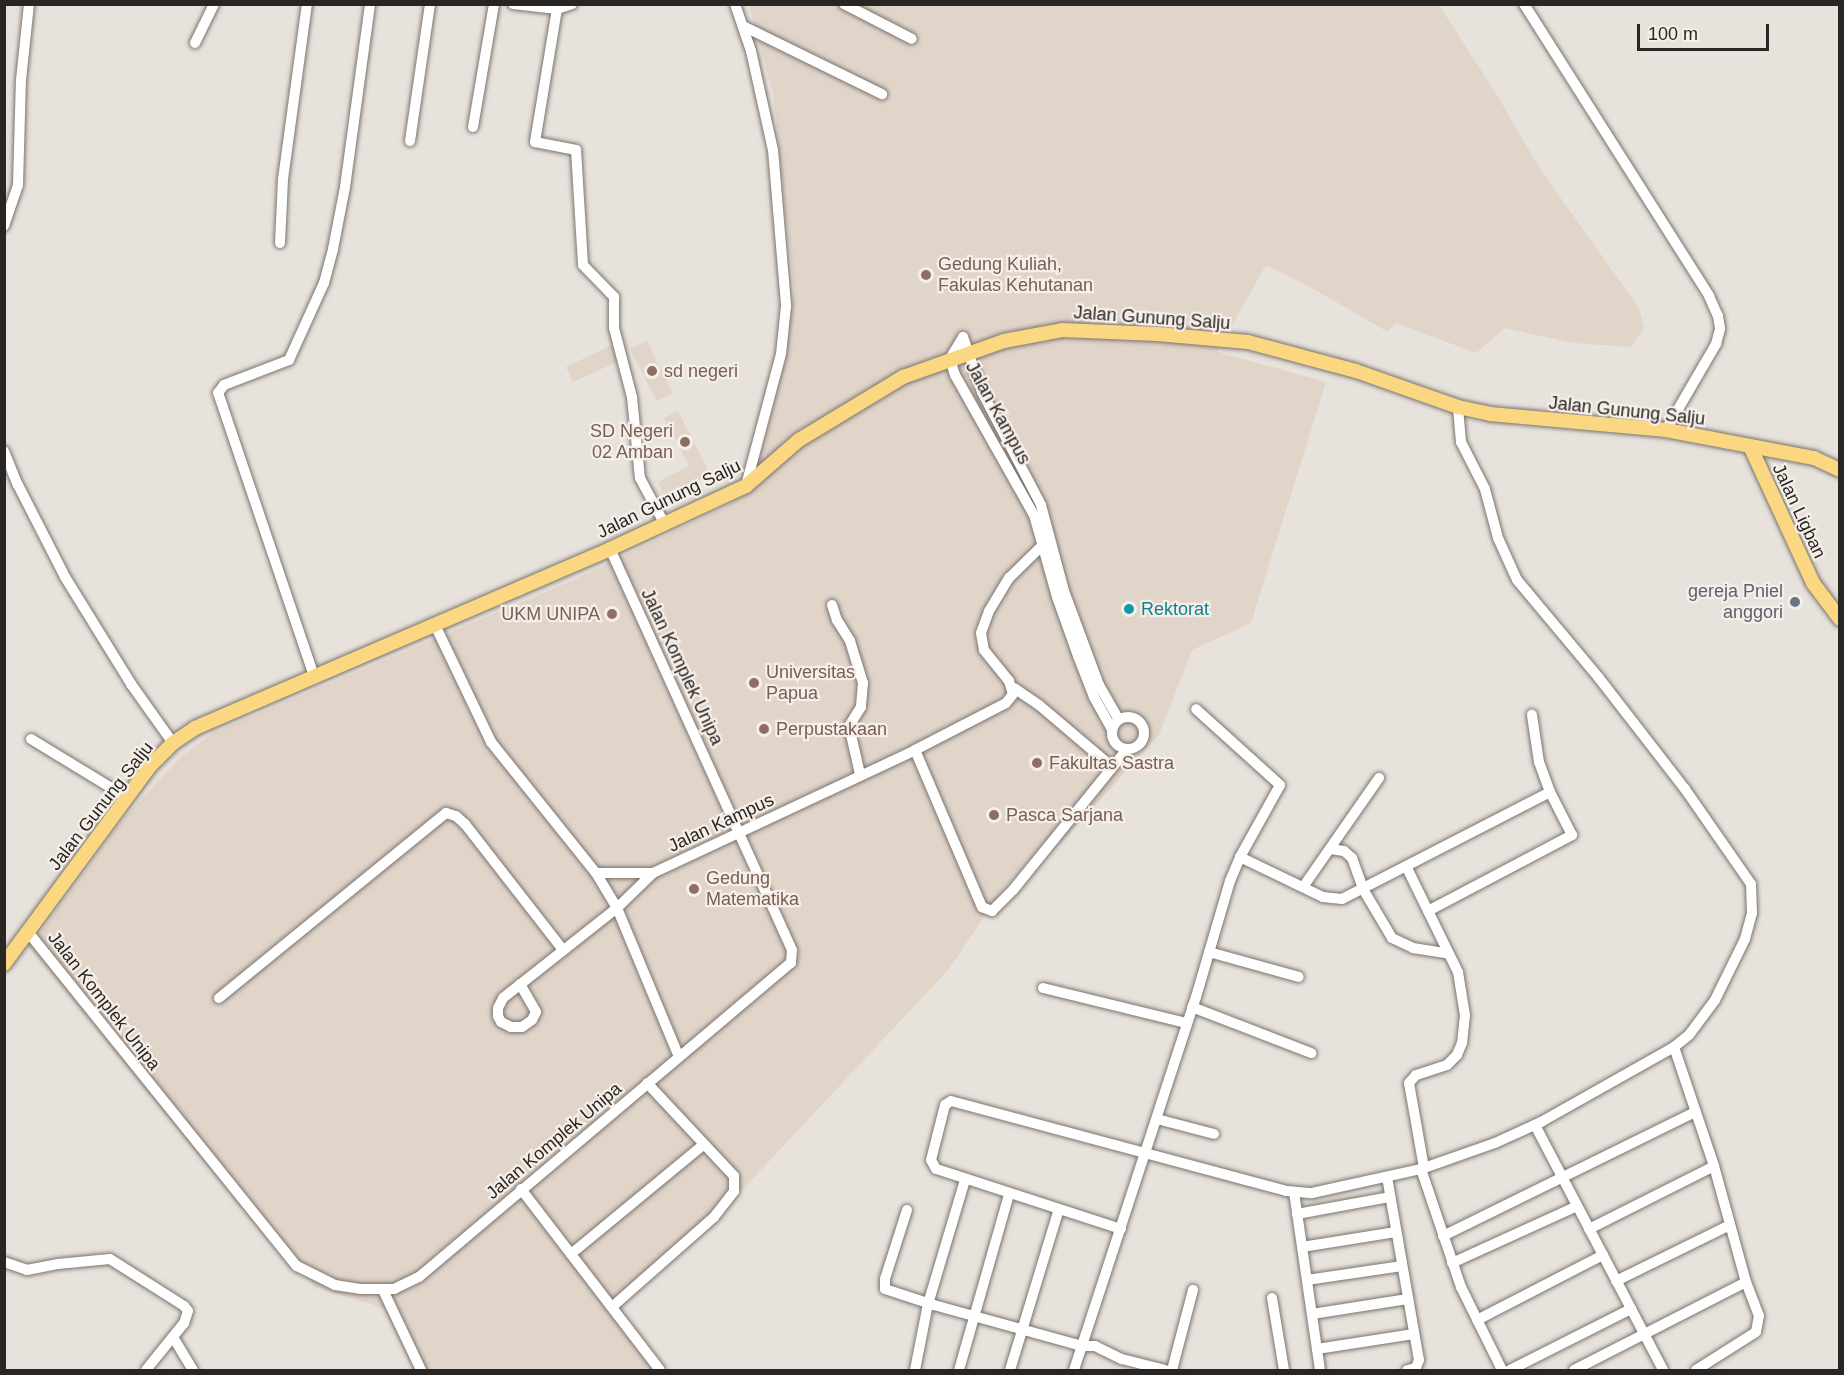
<!DOCTYPE html>
<style>
body{margin:0}
#map{position:relative;width:1844px;height:1375px;overflow:hidden;background:#e8e2dc;font-family:Helvetica,sans-serif}
div>[style]{position:absolute}
[style*='--x']{left:calc(var(--x)*1px);top:calc(var(--y)*1px);width:calc(var(--w)*1px);rotate:calc(var(--a)*1deg)}
.built>*{inset:0;background:#e1d4c9}
.roads{filter:drop-shadow(0 0 2px #7a746f) drop-shadow(0 0 2px #7a746f)}
.minor>*{height:10px;margin:-5px;padding:0 5px;transform-origin:5px;border-radius:5px;background:#fff}
.minor>.ring{margin:-5px;padding:0;box-sizing:content-box;background:none;border:10px solid #fff;border-radius:50%}
.major>*{height:14px;margin:-7px;padding:0 7px;transform-origin:7px;border-radius:7px;background:#fad780}
.dots>*{width:16px;height:16px;translate:-50% -50%;box-sizing:border-box;border:3px solid #f6efe9;border-radius:50%}
span{translate:-50% -50%;white-space:nowrap;text-align:center;line-height:1.15;-webkit-text-stroke:4.5px #f6efe9;paint-order:stroke}
.education-label{font-size:18px;color:#785e54}
.left{translate:0 -50%;text-align:left}
.right{translate:-100% -50%;text-align:right}
.street-label{font-size:18px;color:#282523}
.worship-label{font-size:18px;color:#5b616d}
.culture-label{font-size:18px;color:#0d838f}
.frame{position:absolute;inset:0;border:6px solid #282523;pointer-events:none}
.scale{position:absolute;left:1637px;top:24px;width:132px;height:27px;box-sizing:border-box;border:3px solid #282523;border-top:0;padding-left:8px;font-size:18px;line-height:21px;white-space:nowrap;color:#282523;-webkit-text-stroke:4px #f6efe9;paint-order:stroke}
</style>
<div id="map">
<div class="built">
<div style="clip-path:polygon(749px 5px,1439px 5px,1497px 95px,1540px 169px,1639px 308px,1644px 328px,1631px 347px,1573px 343px,1505px 328px,1476px 353px,1396px 323px,1388px 332px,1310px 287px,1266px 265px,1217px 352px,1326px 382px,1251px 623px,1192px 650px,1159px 735px,1061px 843px,1044px 842px,998px 896px,948px 970px,742px 1190px,621px 1308px,655px 1370px,414px 1370px,384px 1308px,315px 1287px,258px 1228px,29px 948px,122px 820px,182px 756px,213px 733px,574px 580px,732px 503px,766px 435px,783px 367px,794px 290px,773px 93px)"></div>
<div style="clip-path:polygon(647px 341px,673px 393px,657px 401px,630px 349px)"></div>
<div style="clip-path:polygon(612px 345px,621px 360px,573px 382px,566px 367px)"></div>
<div style="clip-path:polygon(678px 411px,710px 474px,665px 497px,658px 482px,689px 466px,664px 418px)"></div>
</div>
<div class="roads">
<div class="minor">
<div style="--x:513;--y:4;--w:44;--a:6.5"></div>
<div style="--x:557;--y:9;--w:16;--a:-18"></div>
<div style="--x:735;--y:4;--w:50;--a:71.2"></div>
<div style="--x:751;--y:51;--w:101;--a:77.5"></div>
<div style="--x:773;--y:150;--w:157;--a:85.2"></div>
<div style="--x:786;--y:306;--w:48;--a:95.9"></div>
<div style="--x:781;--y:354;--w:137;--a:104.9"></div>
<div style="--x:844;--y:4;--w:76;--a:27.2"></div>
<div style="--x:1524;--y:4;--w:346;--a:57.6"></div>
<div style="--x:1709;--y:296;--w:22;--a:66"></div>
<div style="--x:1718;--y:316;--w:13;--a:81"></div>
<div style="--x:1720;--y:329;--w:16;--a:105"></div>
<div style="--x:1716;--y:344;--w:99;--a:120.2"></div>
<div style="--x:557;--y:9;--w:135;--a:99.4"></div>
<div style="--x:535;--y:142;--w:42;--a:11"></div>
<div style="--x:576;--y:150;--w:115;--a:86.5"></div>
<div style="--x:583;--y:265;--w:45;--a:45.9"></div>
<div style="--x:614;--y:297;--w:31;--a:90"></div>
<div style="--x:614;--y:328;--w:71;--a:75.4"></div>
<div style="--x:632;--y:397;--w:81;--a:84.4"></div>
<div style="--x:640;--y:478;--w:51;--a:61.9"></div>
<div style="--x:743;--y:26;--w:155;--a:26.1"></div>
<div style="--x:195;--y:43;--w:43;--a:-64"></div>
<div style="--x:473;--y:127;--w:125;--a:-80.3"></div>
<div style="--x:410;--y:141;--w:138;--a:-81.7"></div>
<div style="--x:4;--y:226;--w:43;--a:-71.1"></div>
<div style="--x:18;--y:185;--w:105;--a:-88.4"></div>
<div style="--x:21;--y:80;--w:76;--a:-84"></div>
<div style="--x:280;--y:243;--w:64;--a:-87.3"></div>
<div style="--x:283;--y:179;--w:177;--a:-82.2"></div>
<div style="--x:963;--y:337;--w:26;--a:121"></div>
<div style="--x:950;--y:359;--w:17;--a:73"></div>
<div style="--x:955;--y:375;--w:161;--a:60.6"></div>
<div style="--x:1034;--y:515;--w:85;--a:74.3"></div>
<div style="--x:1057;--y:597;--w:63;--a:70.4"></div>
<div style="--x:1078;--y:656;--w:44;--a:68.7"></div>
<div style="--x:1094;--y:697;--w:38;--a:61"></div>
<div style="--x:963;--y:337;--w:58;--a:70.9"></div>
<div style="--x:982;--y:392;--w:127;--a:62.4"></div>
<div style="--x:1041;--y:505;--w:89;--a:75"></div>
<div style="--x:1064;--y:591;--w:100;--a:69.6"></div>
<div style="--x:1099;--y:685;--w:40;--a:60.3"></div>
<div style="--x:4;--y:451;--w:37;--a:68"></div>
<div style="--x:18;--y:485;--w:103;--a:62.9"></div>
<div style="--x:65;--y:577;--w:126;--a:58.3"></div>
<div style="--x:131;--y:684;--w:72;--a:54.6"></div>
<div style="--x:832;--y:605;--w:16;--a:72"></div>
<div style="--x:837;--y:620;--w:25;--a:58"></div>
<div style="--x:850;--y:641;--w:44;--a:72.8"></div>
<div style="--x:863;--y:683;--w:24;--a:95"></div>
<div style="--x:861;--y:707;--w:22;--a:122"></div>
<div style="--x:849;--y:726;--w:49;--a:77.1"></div>
<div style="--x:435;--y:625;--w:130;--a:64.4"></div>
<div style="--x:491;--y:742;--w:168;--a:51.3"></div>
<div style="--x:596;--y:873;--w:41;--a:59"></div>
<div style="--x:617;--y:908;--w:161;--a:67.4"></div>
<div style="--x:314;--y:676;--w:299;--a:-108.7"></div>
<div style="--x:218;--y:393;--w:10;--a:-53"></div>
<div style="--x:224;--y:385;--w:70;--a:-21"></div>
<div style="--x:289;--y:360;--w:85;--a:-65.6"></div>
<div style="--x:324;--y:283;--w:35;--a:-75"></div>
<div style="--x:333;--y:249;--w:63;--a:-79"></div>
<div style="--x:345;--y:187;--w:185;--a:-82.2"></div>
<div style="--x:1014;--y:688;--w:30;--a:34"></div>
<div style="--x:1039;--y:705;--w:96;--a:40.3"></div>
<div class="ring" style="left:1112px;top:717px;width:22px;height:22px"></div>
<div style="--x:31;--y:739;--w:111;--a:31.4"></div>
<div style="--x:915;--y:750;--w:102;--a:-27.3"></div>
<div style="--x:1006;--y:703;--w:11;--a:-52"></div>
<div style="--x:1013;--y:694;--w:14;--a:-107"></div>
<div style="--x:1009;--y:681;--w:40;--a:-129"></div>
<div style="--x:984;--y:650;--w:17;--a:-100"></div>
<div style="--x:981;--y:633;--w:23;--a:-70"></div>
<div style="--x:989;--y:611;--w:39;--a:-59"></div>
<div style="--x:1009;--y:578;--w:54;--a:-44.3"></div>
<div style="--x:1330;--y:849;--w:14;--a:8"></div>
<div style="--x:1344;--y:851;--w:11;--a:41"></div>
<div style="--x:1352;--y:858;--w:33;--a:70"></div>
<div style="--x:1363;--y:889;--w:57;--a:59.4"></div>
<div style="--x:1392;--y:938;--w:23;--a:25"></div>
<div style="--x:1413;--y:948;--w:36;--a:9"></div>
<div style="--x:1240;--y:857;--w:92;--a:25.7"></div>
<div style="--x:1323;--y:897;--w:19;--a:6"></div>
<div style="--x:1342;--y:899;--w:234;--a:-27.2"></div>
<div style="--x:1406;--y:866;--w:118;--a:63.9"></div>
<div style="--x:1458;--y:972;--w:44;--a:80.8"></div>
<div style="--x:1465;--y:1015;--w:28;--a:96"></div>
<div style="--x:1462;--y:1043;--w:13;--a:113"></div>
<div style="--x:1457;--y:1055;--w:14;--a:135"></div>
<div style="--x:1447;--y:1065;--w:33;--a:162"></div>
<div style="--x:1416;--y:1075;--w:11;--a:131"></div>
<div style="--x:1409;--y:1083;--w:86;--a:80"></div>
<div style="--x:596;--y:873;--w:57;--a:0"></div>
<div style="--x:1303;--y:887;--w:133;--a:-55.1"></div>
<div style="--x:1428;--y:911;--w:163;--a:-27.8"></div>
<div style="--x:1572;--y:835;--w:48;--a:-117.1"></div>
<div style="--x:1550;--y:792;--w:32;--a:-110"></div>
<div style="--x:1539;--y:762;--w:48;--a:-98.5"></div>
<div style="--x:28;--y:932;--w:429;--a:51.2"></div>
<div style="--x:297;--y:1266;--w:42;--a:26.6"></div>
<div style="--x:335;--y:1285;--w:25;--a:9"></div>
<div style="--x:360;--y:1289;--w:34;--a:0"></div>
<div style="--x:394;--y:1289;--w:28;--a:-26"></div>
<div style="--x:419;--y:1277;--w:487;--a:-40.2"></div>
<div style="--x:791;--y:963;--w:13;--a:-86"></div>
<div style="--x:792;--y:950;--w:440;--a:-114.4"></div>
<div style="--x:1209;--y:952;--w:93;--a:15.5"></div>
<div style="--x:520;--y:984;--w:32;--a:60"></div>
<div style="--x:536;--y:1012;--w:9;--a:117"></div>
<div style="--x:532;--y:1020;--w:12;--a:145"></div>
<div style="--x:522;--y:1027;--w:11;--a:180"></div>
<div style="--x:511;--y:1027;--w:11;--a:-153"></div>
<div style="--x:501;--y:1022;--w:7;--a:-117"></div>
<div style="--x:498;--y:1016;--w:8;--a:-90"></div>
<div style="--x:498;--y:1008;--w:11;--a:-63"></div>
<div style="--x:503;--y:998;--w:145;--a:-38.3"></div>
<div style="--x:617;--y:908;--w:50;--a:-44.2"></div>
<div style="--x:653;--y:873;--w:289;--a:-25.1"></div>
<div style="--x:915;--y:750;--w:171;--a:66.9"></div>
<div style="--x:982;--y:907;--w:11;--a:22"></div>
<div style="--x:992;--y:911;--w:30;--a:-45"></div>
<div style="--x:1013;--y:890;--w:181;--a:-51"></div>
<div style="--x:1043;--y:988;--w:148;--a:13.7"></div>
<div style="--x:219;--y:998;--w:293;--a:-39.2"></div>
<div style="--x:446;--y:813;--w:10;--a:17"></div>
<div style="--x:456;--y:816;--w:12;--a:42"></div>
<div style="--x:465;--y:824;--w:160;--a:52.1"></div>
<div style="--x:1192;--y:1007;--w:128;--a:21.1"></div>
<div style="--x:1674;--y:1047;--w:126;--a:71.4"></div>
<div style="--x:1714;--y:1166;--w:120;--a:74.6"></div>
<div style="--x:1746;--y:1282;--w:36;--a:69"></div>
<div style="--x:1759;--y:1316;--w:16;--a:101"></div>
<div style="--x:1756;--y:1332;--w:71;--a:147.7"></div>
<div style="--x:1157;--y:1119;--w:59;--a:14.7"></div>
<div style="--x:1535;--y:1125;--w:276;--a:62.4"></div>
<div style="--x:1421;--y:1169;--w:125;--a:71.3"></div>
<div style="--x:1461;--y:1287;--w:93;--a:63.7"></div>
<div style="--x:1387;--y:1177;--w:186;--a:80.1"></div>
<div style="--x:1419;--y:1360;--w:9;--a:111"></div>
<div style="--x:1416;--y:1368;--w:9;--a:167"></div>
<div style="--x:521;--y:1189;--w:228;--a:52.5"></div>
<div style="--x:1294;--y:1192;--w:180;--a:81.7"></div>
<div style="--x:907;--y:1210;--w:72;--a:107.7"></div>
<div style="--x:885;--y:1279;--w:10;--a:90"></div>
<div style="--x:885;--y:1289;--w:52;--a:18.1"></div>
<div style="--x:934;--y:1305;--w:154;--a:15.5"></div>
<div style="--x:1082;--y:1346;--w:13;--a:0"></div>
<div style="--x:1095;--y:1346;--w:30;--a:26"></div>
<div style="--x:1122;--y:1359;--w:44;--a:14.3"></div>
<div style="--x:1297;--y:1214;--w:95;--a:-10.4"></div>
<div style="--x:1121;--y:1229;--w:194;--a:-162"></div>
<div style="--x:936;--y:1169;--w:10;--a:-119"></div>
<div style="--x:931;--y:1160;--w:57;--a:-75.7"></div>
<div style="--x:945;--y:1105;--w:7;--a:-34"></div>
<div style="--x:951;--y:1101;--w:348;--a:15"></div>
<div style="--x:1287;--y:1191;--w:25;--a:5"></div>
<div style="--x:1312;--y:1193;--w:112;--a:-12.4"></div>
<div style="--x:1421;--y:1169;--w:78;--a:-19.4"></div>
<div style="--x:1495;--y:1143;--w:51;--a:-24.5"></div>
<div style="--x:1541;--y:1122;--w:153;--a:-29.4"></div>
<div style="--x:1674;--y:1047;--w:19;--a:-39"></div>
<div style="--x:1689;--y:1035;--w:44;--a:-53.4"></div>
<div style="--x:1715;--y:1000;--w:68;--a:-63.8"></div>
<div style="--x:1745;--y:939;--w:27;--a:-75"></div>
<div style="--x:1752;--y:913;--w:29;--a:-92"></div>
<div style="--x:1751;--y:884;--w:116;--a:-124.8"></div>
<div style="--x:1685;--y:789;--w:140;--a:-127.8"></div>
<div style="--x:1599;--y:678;--w:128;--a:-129.9"></div>
<div style="--x:1517;--y:580;--w:46;--a:-114.3"></div>
<div style="--x:1498;--y:538;--w:51;--a:-104.9"></div>
<div style="--x:1485;--y:489;--w:53;--a:-117.1"></div>
<div style="--x:1461;--y:442;--w:35;--a:-95"></div>
<div style="--x:1589;--y:1229;--w:140;--a:-26.7"></div>
<div style="--x:1443;--y:1236;--w:281;--a:-26.2"></div>
<div style="--x:1302;--y:1247;--w:95;--a:-9.1"></div>
<div style="--x:571;--y:1254;--w:171;--a:-39.5"></div>
<div style="--x:4;--y:1262;--w:24;--a:19"></div>
<div style="--x:27;--y:1270;--w:32;--a:-11"></div>
<div style="--x:58;--y:1264;--w:52;--a:-5.5"></div>
<div style="--x:110;--y:1259;--w:88;--a:32.4"></div>
<div style="--x:184;--y:1306;--w:6;--a:51"></div>
<div style="--x:188;--y:1311;--w:13;--a:108"></div>
<div style="--x:184;--y:1323;--w:60;--a:129"></div>
<div style="--x:1452;--y:1263;--w:137;--a:-24.5"></div>
<div style="--x:1307;--y:1280;--w:96;--a:-8.4"></div>
<div style="--x:1616;--y:1281;--w:127;--a:-26.2"></div>
<div style="--x:383;--y:1290;--w:89;--a:64.6"></div>
<div style="--x:1272;--y:1298;--w:73;--a:80.5"></div>
<div style="--x:612;--y:1307;--w:136;--a:-41.4"></div>
<div style="--x:714;--y:1217;--w:33;--a:-52"></div>
<div style="--x:734;--y:1191;--w:15;--a:-90"></div>
<div style="--x:734;--y:1176;--w:127;--a:-133.1"></div>
<div style="--x:1312;--y:1314;--w:97;--a:-8.9"></div>
<div style="--x:1477;--y:1320;--w:142;--a:-27.3"></div>
<div style="--x:173;--y:1337;--w:39;--a:59"></div>
<div style="--x:1317;--y:1349;--w:98;--a:-8.8"></div>
<div style="--x:915;--y:1370;--w:67;--a:-78.9"></div>
<div style="--x:928;--y:1304;--w:129;--a:-73.4"></div>
<div style="--x:959;--y:1370;--w:183;--a:-74.1"></div>
<div style="--x:1010;--y:1370;--w:168;--a:-73.1"></div>
<div style="--x:1074;--y:1370;--w:392;--a:-71.9"></div>
<div style="--x:1196;--y:997;--w:121;--a:-73.7"></div>
<div style="--x:1230;--y:881;--w:26;--a:-67"></div>
<div style="--x:1240;--y:857;--w:82;--a:-60.9"></div>
<div style="--x:1280;--y:785;--w:113;--a:-137.9"></div>
<div style="--x:1172;--y:1370;--w:83;--a:-75.3"></div>
<div style="--x:1510;--y:1370;--w:136;--a:-26.8"></div>
<div style="--x:1574;--y:1370;--w:193;--a:-27.1"></div>
</div>
<div class="major">
<div style="--x:1750;--y:446;--w:151;--a:65.3"></div>
<div style="--x:1813;--y:583;--w:45;--a:53.1"></div>
<div style="--x:4;--y:964;--w:245;--a:-53.6"></div>
<div style="--x:149;--y:767;--w:34;--a:-45"></div>
<div style="--x:173;--y:743;--w:27;--a:-34"></div>
<div style="--x:195;--y:728;--w:452;--a:-23.3"></div>
<div style="--x:610;--y:549;--w:150;--a:-24.9"></div>
<div style="--x:746;--y:486;--w:70;--a:-41"></div>
<div style="--x:799;--y:440;--w:122;--a:-31.2"></div>
<div style="--x:903;--y:377;--w:107;--a:-19.6"></div>
<div style="--x:1004;--y:341;--w:59;--a:-10.7"></div>
<div style="--x:1062;--y:330;--w:95;--a:2.4"></div>
<div style="--x:1157;--y:334;--w:91;--a:5"></div>
<div style="--x:1248;--y:342;--w:112;--a:15"></div>
<div style="--x:1356;--y:371;--w:108;--a:19.4"></div>
<div style="--x:1458;--y:407;--w:33;--a:12"></div>
<div style="--x:1490;--y:414;--w:177;--a:5.2"></div>
<div style="--x:1666;--y:430;--w:151;--a:10.7"></div>
<div style="--x:1814;--y:458;--w:29;--a:25"></div>
</div>
</div>
<div class="dots">
<div style="left:926px;top:275px;background:#8d6e63"></div>
<div style="left:652px;top:371px;background:#8d6e63"></div>
<div style="left:685px;top:442px;background:#8d6e63"></div>
<div style="left:1795px;top:602px;background:#6b7280"></div>
<div style="left:1129px;top:609px;background:#0f9aa8"></div>
<div style="left:612px;top:614px;background:#8d6e63"></div>
<div style="left:754px;top:683px;background:#8d6e63"></div>
<div style="left:764px;top:729px;background:#8d6e63"></div>
<div style="left:1037px;top:763px;background:#8d6e63"></div>
<div style="left:994px;top:815px;background:#8d6e63"></div>
<div style="left:694px;top:889px;background:#8d6e63"></div>
</div>
<div class="education-label">
<span class="left" style="left:938px;top:275px">Gedung Kuliah,<br>Fakulas Kehutanan</span>
<span class="left" style="left:664px;top:371px">sd negeri</span>
<span class="right" style="left:673px;top:442px">SD Negeri<br>02 Amban</span>
<span class="right" style="left:600px;top:614px">UKM UNIPA</span>
<span class="left" style="left:766px;top:683px">Universitas<br>Papua</span>
<span class="left" style="left:776px;top:729px">Perpustakaan</span>
<span class="left" style="left:1049px;top:763px">Fakultas Sastra</span>
<span class="left" style="left:1006px;top:815px">Pasca Sarjana</span>
<span class="left" style="left:706px;top:889px">Gedung<br>Matematika</span>
</div>
<div class="street-label">
<span style="left:1152px;top:318px;rotate:4deg">Jalan Gunung Salju</span>
<span style="left:1627px;top:411px;rotate:6deg">Jalan Gunung Salju</span>
<span style="left:998px;top:413px;rotate:61deg">Jalan Kampus</span>
<span style="left:669px;top:499px;rotate:-26deg">Jalan Gunung Salju</span>
<span style="left:1799px;top:511px;rotate:65deg">Jalan Ligban</span>
<span style="left:682px;top:667px;rotate:65deg">Jalan Komplek Unipa</span>
<span style="left:101px;top:806px;rotate:-52deg">Jalan Gunung Salju</span>
<span style="left:721px;top:823px;rotate:-25deg">Jalan Kampus</span>
<span style="left:104px;top:1001px;rotate:52deg">Jalan Komplek Unipa</span>
<span style="left:554px;top:1141px;rotate:-40deg">Jalan Komplek Unipa</span>
</div>
<div class="worship-label">
<span class="right" style="left:1783px;top:602px">gereja Pniel<br>anggori</span>
</div>
<div class="culture-label">
<span class="left" style="left:1141px;top:609px">Rektorat</span>
</div>
<div class="frame"></div>
<div class="scale">100 m</div>
</div>
